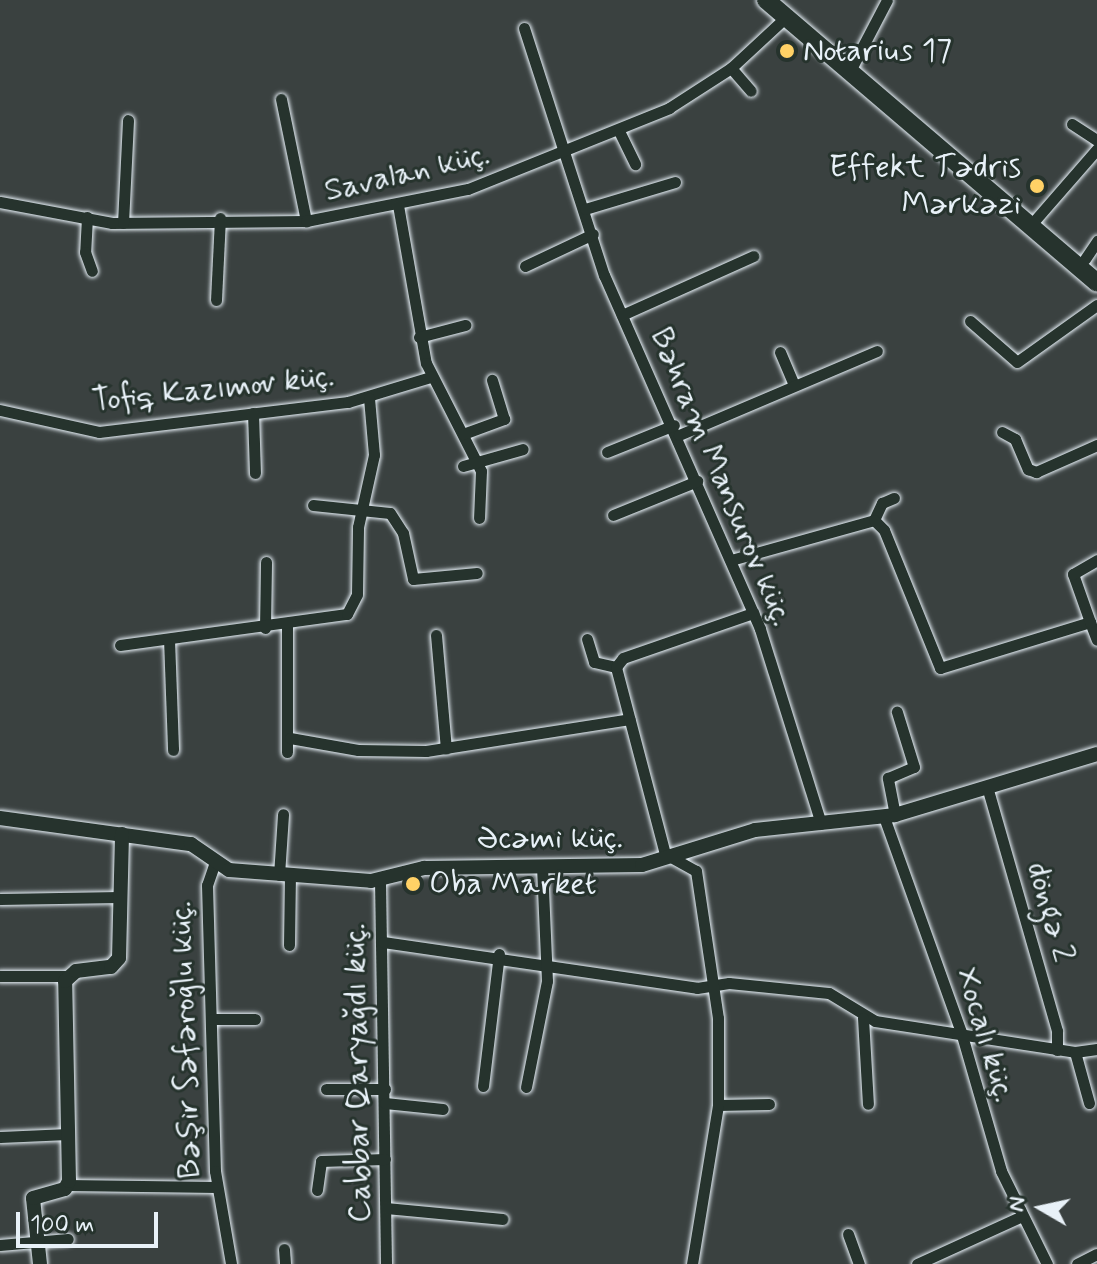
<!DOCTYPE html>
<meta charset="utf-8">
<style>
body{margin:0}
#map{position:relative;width:1097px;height:1264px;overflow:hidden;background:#3a4140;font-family:Mynerve,sans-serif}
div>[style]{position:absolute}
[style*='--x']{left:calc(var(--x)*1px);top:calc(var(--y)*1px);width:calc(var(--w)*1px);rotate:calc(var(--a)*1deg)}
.roads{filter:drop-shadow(0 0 2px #e8f1f8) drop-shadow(0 0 2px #e8f1f8)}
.minor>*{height:11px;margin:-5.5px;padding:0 5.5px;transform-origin:5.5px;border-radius:5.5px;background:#26332d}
.tertiary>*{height:14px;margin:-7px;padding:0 7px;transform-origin:7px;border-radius:7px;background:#26332d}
.primary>*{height:18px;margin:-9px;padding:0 9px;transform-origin:9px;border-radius:9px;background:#26332d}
.dots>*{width:22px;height:22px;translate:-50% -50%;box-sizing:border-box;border:4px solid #26332d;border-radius:50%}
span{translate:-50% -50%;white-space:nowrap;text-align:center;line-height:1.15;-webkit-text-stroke:6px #26332d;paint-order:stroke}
.poi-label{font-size:32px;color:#e8f1f8}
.left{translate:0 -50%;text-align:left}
.right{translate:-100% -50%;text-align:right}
.street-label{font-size:32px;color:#e8f1f8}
.north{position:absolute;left:1001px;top:1168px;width:80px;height:80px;-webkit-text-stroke:6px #26332d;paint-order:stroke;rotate:279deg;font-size:22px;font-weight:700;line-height:32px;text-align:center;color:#e8f1f8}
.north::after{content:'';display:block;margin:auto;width:28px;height:36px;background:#e8f1f8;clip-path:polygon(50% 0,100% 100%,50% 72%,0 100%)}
.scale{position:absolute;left:16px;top:1212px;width:142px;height:36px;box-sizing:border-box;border:4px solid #e8f1f8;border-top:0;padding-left:10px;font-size:24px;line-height:28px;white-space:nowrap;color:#e8f1f8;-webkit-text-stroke:6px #26332d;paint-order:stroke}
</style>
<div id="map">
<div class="roads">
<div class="minor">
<div style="--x:524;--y:28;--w:260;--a:72.1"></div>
<div style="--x:604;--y:275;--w:387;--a:66.2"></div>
<div style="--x:760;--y:629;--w:204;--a:72.6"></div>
<div style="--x:853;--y:65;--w:73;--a:-62.4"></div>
<div style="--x:731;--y:68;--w:30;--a:49"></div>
<div style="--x:281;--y:99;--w:125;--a:78.4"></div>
<div style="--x:1072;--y:124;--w:30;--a:33"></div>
<div style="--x:619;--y:131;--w:37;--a:64"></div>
<div style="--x:0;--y:202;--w:114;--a:10.6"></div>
<div style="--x:112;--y:223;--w:194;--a:-0.6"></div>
<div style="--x:306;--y:221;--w:165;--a:-11.2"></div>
<div style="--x:468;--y:189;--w:217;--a:-21.9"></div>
<div style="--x:669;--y:108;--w:74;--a:-32.8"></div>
<div style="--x:731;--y:68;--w:72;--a:-42.8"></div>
<div style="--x:398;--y:205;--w:160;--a:80"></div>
<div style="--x:426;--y:363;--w:121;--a:63"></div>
<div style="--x:481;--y:471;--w:47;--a:92.4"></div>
<div style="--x:585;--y:209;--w:94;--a:-16.7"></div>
<div style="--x:87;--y:217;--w:35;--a:93"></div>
<div style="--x:85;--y:252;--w:20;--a:70"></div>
<div style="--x:1036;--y:219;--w:93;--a:-48.9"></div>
<div style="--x:123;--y:223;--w:103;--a:-87.2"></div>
<div style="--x:1085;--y:259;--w:22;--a:-56"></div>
<div style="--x:525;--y:266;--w:75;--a:-25.2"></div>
<div style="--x:216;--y:300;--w:82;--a:-87.2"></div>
<div style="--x:622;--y:315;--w:144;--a:-24.2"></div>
<div style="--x:970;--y:321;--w:62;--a:41.1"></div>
<div style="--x:1017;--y:362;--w:98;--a:-35.5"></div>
<div style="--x:419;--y:337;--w:48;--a:-14.6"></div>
<div style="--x:780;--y:352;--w:36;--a:67"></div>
<div style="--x:0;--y:410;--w:101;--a:12.5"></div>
<div style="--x:99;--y:432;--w:251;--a:-6.9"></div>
<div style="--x:348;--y:402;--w:87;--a:-16.8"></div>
<div style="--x:253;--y:413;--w:60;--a:88.1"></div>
<div style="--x:1002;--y:432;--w:15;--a:28"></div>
<div style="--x:1015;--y:439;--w:33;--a:67"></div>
<div style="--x:1028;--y:469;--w:9;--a:21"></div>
<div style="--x:1036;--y:472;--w:67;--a:-23.9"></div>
<div style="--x:463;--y:434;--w:44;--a:-20.1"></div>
<div style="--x:504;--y:419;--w:41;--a:-107.1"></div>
<div style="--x:679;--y:435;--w:215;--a:-23"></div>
<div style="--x:607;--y:452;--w:72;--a:-21.9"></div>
<div style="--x:463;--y:466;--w:62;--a:-15.8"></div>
<div style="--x:313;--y:505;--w:77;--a:5.9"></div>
<div style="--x:390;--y:513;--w:24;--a:57"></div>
<div style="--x:403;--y:533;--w:47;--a:77.7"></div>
<div style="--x:413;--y:579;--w:64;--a:-5.4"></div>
<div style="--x:613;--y:515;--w:91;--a:-22"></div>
<div style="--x:874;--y:520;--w:19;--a:-65"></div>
<div style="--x:882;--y:503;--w:13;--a:-23"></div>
<div style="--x:731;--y:560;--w:148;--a:-15.6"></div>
<div style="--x:874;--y:520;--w:14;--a:45"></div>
<div style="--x:884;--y:530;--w:149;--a:67.9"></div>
<div style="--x:940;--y:668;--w:157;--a:-17"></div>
<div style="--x:1090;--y:622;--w:19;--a:69"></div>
<div style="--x:1090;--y:622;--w:51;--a:-109.5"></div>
<div style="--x:1073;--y:574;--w:28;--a:-30"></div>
<div style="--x:287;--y:626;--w:126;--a:90"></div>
<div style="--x:265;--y:628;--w:66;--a:-89.1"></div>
<div style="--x:436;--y:635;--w:114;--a:85"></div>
<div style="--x:169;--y:639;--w:111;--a:87.9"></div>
<div style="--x:587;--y:639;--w:24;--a:73"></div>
<div style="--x:594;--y:662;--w:23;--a:13"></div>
<div style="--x:120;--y:645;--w:229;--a:-7.8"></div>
<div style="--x:347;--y:614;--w:22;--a:-63"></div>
<div style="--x:357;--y:594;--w:67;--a:-89.1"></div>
<div style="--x:358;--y:527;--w:74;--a:-77.5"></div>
<div style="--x:374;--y:455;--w:57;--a:-95"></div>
<div style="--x:290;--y:738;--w:69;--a:10"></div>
<div style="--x:358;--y:750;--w:68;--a:0.8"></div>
<div style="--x:426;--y:751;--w:206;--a:-8.9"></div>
<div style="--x:988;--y:790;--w:251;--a:74"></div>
<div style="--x:1057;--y:1031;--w:19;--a:90"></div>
<div style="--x:895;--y:815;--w:38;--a:-101"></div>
<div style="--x:888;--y:778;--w:28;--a:-23"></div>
<div style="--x:914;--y:767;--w:58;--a:-107.2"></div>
<div style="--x:884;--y:817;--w:228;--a:70.3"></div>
<div style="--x:961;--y:1032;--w:145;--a:73.9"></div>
<div style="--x:1001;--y:1171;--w:104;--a:63.7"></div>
<div style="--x:215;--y:862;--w:24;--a:109"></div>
<div style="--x:207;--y:885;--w:286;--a:88.4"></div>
<div style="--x:215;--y:1171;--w:94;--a:80.2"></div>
<div style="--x:279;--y:875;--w:61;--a:-86.2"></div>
<div style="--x:380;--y:881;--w:383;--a:89.1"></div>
<div style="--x:0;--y:899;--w:119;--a:-1"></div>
<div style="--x:383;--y:942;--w:317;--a:8.3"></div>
<div style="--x:697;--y:988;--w:32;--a:-9"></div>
<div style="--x:729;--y:983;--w:100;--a:5.7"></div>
<div style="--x:829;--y:993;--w:54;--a:31.3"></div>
<div style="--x:875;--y:1021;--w:202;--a:8.8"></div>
<div style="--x:1075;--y:1052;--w:22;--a:-8"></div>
<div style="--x:289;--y:945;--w:69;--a:-89.2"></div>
<div style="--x:0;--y:976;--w:66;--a:0"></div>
<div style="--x:863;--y:1018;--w:86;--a:86.7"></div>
<div style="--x:212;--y:1019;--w:43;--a:0"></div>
<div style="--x:1075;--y:1052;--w:53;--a:74.6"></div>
<div style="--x:483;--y:1086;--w:133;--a:-83.1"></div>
<div style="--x:526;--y:1087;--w:108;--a:-78.8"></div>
<div style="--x:547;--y:981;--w:114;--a:-92.5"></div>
<div style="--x:326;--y:1089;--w:59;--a:0"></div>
<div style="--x:385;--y:1103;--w:58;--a:5.9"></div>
<div style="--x:718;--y:1105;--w:51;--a:-1.1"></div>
<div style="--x:0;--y:1137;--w:68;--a:-2.5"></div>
<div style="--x:68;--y:1185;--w:148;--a:0.8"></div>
<div style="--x:317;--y:1190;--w:29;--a:-82"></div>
<div style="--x:321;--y:1161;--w:64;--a:-1.8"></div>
<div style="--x:386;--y:1208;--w:117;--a:5.4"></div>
<div style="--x:848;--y:1234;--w:32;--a:70"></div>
<div style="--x:0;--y:1245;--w:68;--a:-5"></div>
<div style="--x:284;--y:1249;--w:15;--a:86"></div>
<div style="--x:692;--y:1264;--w:161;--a:-80.7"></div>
<div style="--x:718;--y:1105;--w:87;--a:-90"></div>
<div style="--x:718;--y:1018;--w:149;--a:-98.5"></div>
<div style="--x:696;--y:871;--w:35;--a:-151"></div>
<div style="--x:665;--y:854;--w:193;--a:-104.7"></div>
<div style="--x:616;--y:667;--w:11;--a:-52"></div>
<div style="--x:623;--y:658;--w:138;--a:-19.1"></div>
<div style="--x:917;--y:1264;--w:115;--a:-24.6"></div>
<div style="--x:1077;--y:1264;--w:22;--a:-27"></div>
</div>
<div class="tertiary">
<div style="--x:0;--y:818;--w:193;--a:7.8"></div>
<div style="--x:191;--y:844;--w:46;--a:34.4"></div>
<div style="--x:229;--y:870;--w:142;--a:4.4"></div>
<div style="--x:371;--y:881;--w:55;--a:-13.8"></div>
<div style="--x:424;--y:868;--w:218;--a:-0.8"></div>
<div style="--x:642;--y:865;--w:118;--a:-17.2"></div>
<div style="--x:755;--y:830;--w:141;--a:-6.1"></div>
<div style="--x:895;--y:815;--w:211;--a:-16.8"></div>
<div style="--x:40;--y:1264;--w:66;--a:-96.1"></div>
<div style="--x:33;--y:1198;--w:33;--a:-16"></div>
<div style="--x:65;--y:1189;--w:9;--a:-63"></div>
<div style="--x:69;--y:1181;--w:200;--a:-91.1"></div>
<div style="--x:65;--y:981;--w:15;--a:-42"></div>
<div style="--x:76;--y:971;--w:35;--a:-7"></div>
<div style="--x:111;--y:967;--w:12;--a:-48"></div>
<div style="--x:119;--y:958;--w:124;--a:-88.6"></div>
</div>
<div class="primary">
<div style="--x:766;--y:0;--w:435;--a:40.5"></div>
</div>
</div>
<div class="dots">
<div style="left:787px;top:51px;background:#ffd166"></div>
<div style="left:1037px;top:186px;background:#ffd166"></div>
<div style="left:413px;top:884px;background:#ffd166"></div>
</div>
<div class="poi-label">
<span class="left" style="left:803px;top:51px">Notarius 17</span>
<span class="right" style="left:1021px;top:186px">Effekt Tədris<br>Mərkəzi</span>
<span class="left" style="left:429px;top:884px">Oba Market</span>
</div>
<div class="street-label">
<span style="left:407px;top:173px;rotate:-13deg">Savalan küç.</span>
<span style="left:213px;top:389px;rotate:-6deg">Tofiq Kazımov küç.</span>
<span style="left:721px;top:477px;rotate:67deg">Bəhram Mansurov küç.</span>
<span style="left:550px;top:838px">Əcəmi küç.</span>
<span style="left:1050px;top:912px;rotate:74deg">döngə 2</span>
<span style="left:985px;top:1035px;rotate:73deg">Xocalı küç.</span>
<span style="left:186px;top:1040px;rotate:-92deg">Bəşir Səfəroğlu küç.</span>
<span style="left:358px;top:1073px;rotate:-91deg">Cabbar Qaryağdı küç.</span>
</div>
<div class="north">N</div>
<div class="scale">100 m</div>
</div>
